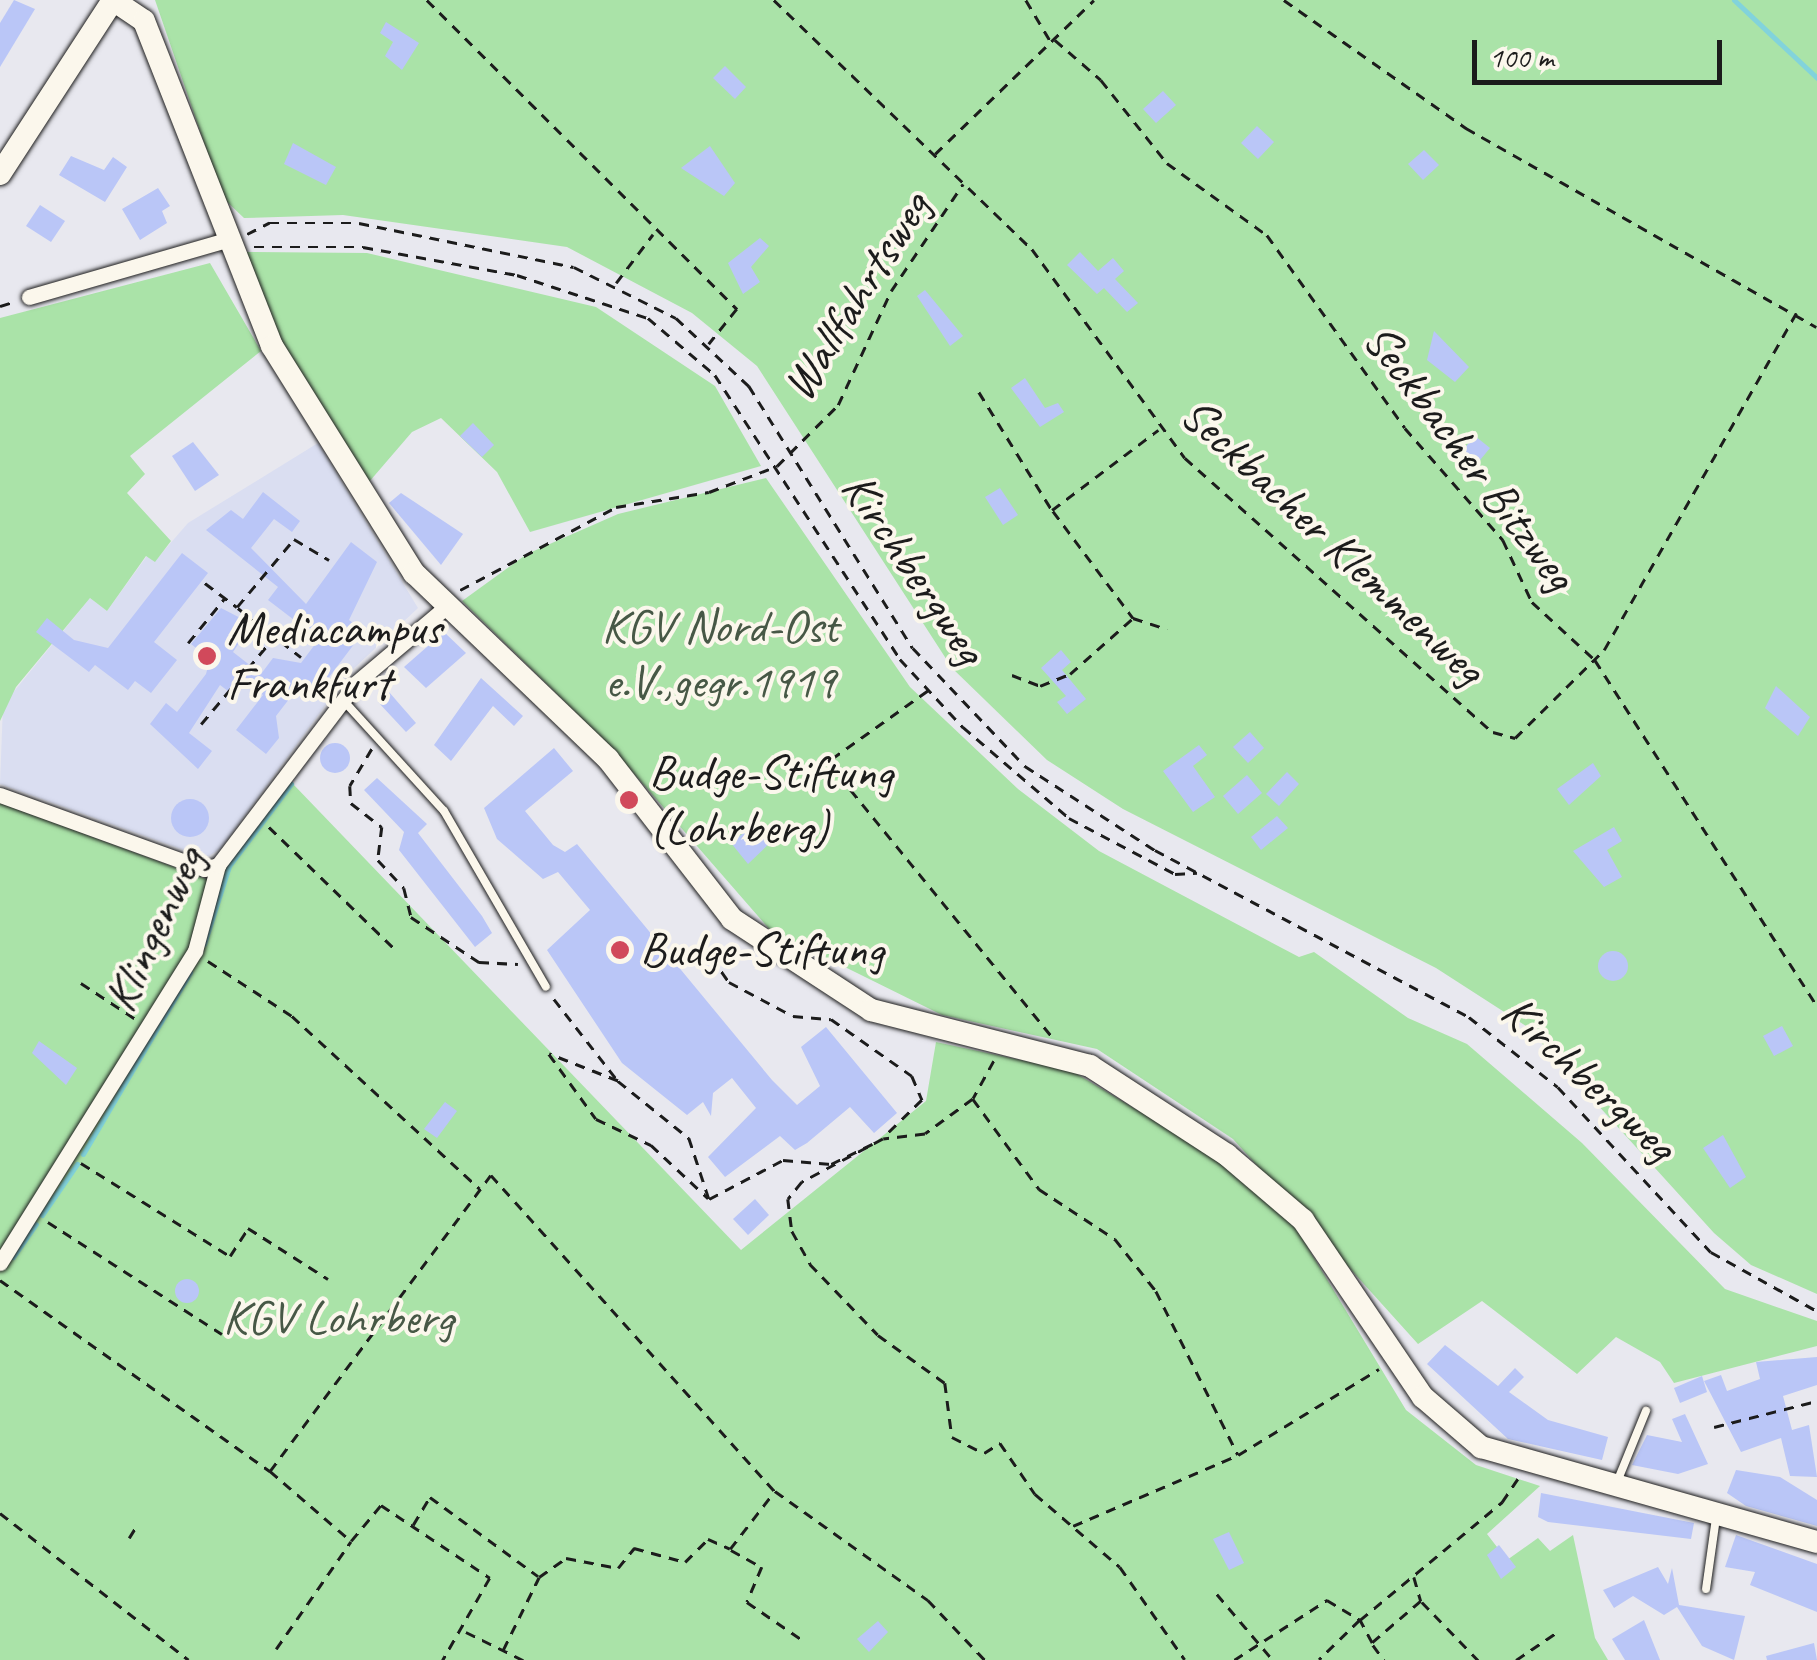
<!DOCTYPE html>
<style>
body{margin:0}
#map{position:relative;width:1817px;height:1660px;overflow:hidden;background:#e8e8ef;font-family:Caveat,sans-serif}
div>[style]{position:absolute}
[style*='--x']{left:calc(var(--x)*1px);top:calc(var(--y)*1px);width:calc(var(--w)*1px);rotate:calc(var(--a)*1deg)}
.built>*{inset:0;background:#dadef1}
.green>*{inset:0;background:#aae3a8}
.stream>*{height:5px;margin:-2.5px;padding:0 2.5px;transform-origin:2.5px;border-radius:2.5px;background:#82d3db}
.building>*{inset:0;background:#bac6f7}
.round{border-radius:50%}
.path>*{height:2.5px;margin-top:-1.25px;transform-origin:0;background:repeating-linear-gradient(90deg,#1c1c1c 0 10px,transparent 0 18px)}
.roads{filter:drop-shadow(0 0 2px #1c1c1c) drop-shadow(0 0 2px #1c1c1c)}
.service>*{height:8px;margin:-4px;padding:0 4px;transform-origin:4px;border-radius:4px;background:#fbf7ec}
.minor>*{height:15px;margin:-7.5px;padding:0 7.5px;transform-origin:7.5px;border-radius:7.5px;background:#fbf7ec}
.secondary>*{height:22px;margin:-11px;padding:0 11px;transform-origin:11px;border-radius:11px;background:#fbf7ec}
.dots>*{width:28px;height:28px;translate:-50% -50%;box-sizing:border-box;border:5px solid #fbf7ec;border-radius:50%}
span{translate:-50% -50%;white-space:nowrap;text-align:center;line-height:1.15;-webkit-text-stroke:8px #fbf7ec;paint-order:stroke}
.street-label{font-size:48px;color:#1c1c1c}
.park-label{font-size:48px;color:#475846}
.poi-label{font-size:48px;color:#1c1c1c}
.left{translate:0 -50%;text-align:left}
.scale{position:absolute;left:1472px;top:40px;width:250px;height:45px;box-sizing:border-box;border:5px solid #1c1c1c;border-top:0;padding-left:12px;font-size:30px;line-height:35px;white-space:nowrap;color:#1c1c1c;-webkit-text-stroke:8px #fbf7ec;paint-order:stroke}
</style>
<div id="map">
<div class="built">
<div style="clip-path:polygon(318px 443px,418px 608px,349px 673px,221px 848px,206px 858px,0 784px,3px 705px,90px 598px,107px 611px,147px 556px,155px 561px,188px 523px)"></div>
</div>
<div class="green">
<div style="clip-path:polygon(155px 0,1817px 0,1817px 1294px,1751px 1265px,1714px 1233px,1526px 1026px,1436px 968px,1123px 809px,1047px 760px,952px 668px,757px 366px,692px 313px,567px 247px,343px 215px,244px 218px,223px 198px)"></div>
<div style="clip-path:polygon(244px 252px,367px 253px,596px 307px,715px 386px,761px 466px,530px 532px,497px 472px,441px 418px,412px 432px,369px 482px,281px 342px)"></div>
<div style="clip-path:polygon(210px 263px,261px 351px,130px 456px,145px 474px,127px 493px,171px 541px,155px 562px,146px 556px,107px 611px,90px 598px,16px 687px,0 721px,0 318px)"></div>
<div style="clip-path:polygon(766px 478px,910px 687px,1018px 789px,1099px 851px,1299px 957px,1314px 952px,1408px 1018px,1467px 1044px,1582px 1143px,1725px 1289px,1817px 1321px,1817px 1346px,1674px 1383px,1660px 1362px,1616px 1337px,1577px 1374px,1482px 1301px,1418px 1344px,1233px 1139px,1097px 1049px,942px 1015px,770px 930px,609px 745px,462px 601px,527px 554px,618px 514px)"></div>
<div style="clip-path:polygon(293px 784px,741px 1250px,926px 1101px,936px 1042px,1072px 1071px,1224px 1162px,1296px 1228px,1406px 1410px,1476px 1465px,1540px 1486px,1487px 1534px,1507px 1560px,1538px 1538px,1550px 1551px,1573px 1535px,1595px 1638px,1608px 1660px,0 1660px,0 803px,212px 881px)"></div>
</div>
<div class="stream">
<div style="--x:1734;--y:0;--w:114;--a:43.2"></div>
<div style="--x:204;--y:944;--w:82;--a:-72.2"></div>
<div style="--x:229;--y:866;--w:103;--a:-52.9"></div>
<div style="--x:83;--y:1154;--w:211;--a:-59.5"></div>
<div style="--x:42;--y:1215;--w:62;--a:-55.5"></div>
<div style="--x:13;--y:1257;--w:40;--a:-55.1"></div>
</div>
<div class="building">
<div style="clip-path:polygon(14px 0,35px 9px,0 67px,0 23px)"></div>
<div style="clip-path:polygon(386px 22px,419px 43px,402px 70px,385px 56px,393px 42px,380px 33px)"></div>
<div style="clip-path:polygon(725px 66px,746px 87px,735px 99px,713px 78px)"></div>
<div style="clip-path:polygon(1163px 91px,1176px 105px,1156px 123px,1143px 109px)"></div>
<div style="clip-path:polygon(1257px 126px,1274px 142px,1258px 159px,1241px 143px)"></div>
<div style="clip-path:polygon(293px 143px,336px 167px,326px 185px,284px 164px)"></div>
<div style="clip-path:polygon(710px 146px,735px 183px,724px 196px,681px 168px)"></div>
<div style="clip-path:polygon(1424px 150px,1439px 165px,1423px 180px,1408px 164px)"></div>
<div style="clip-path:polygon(71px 156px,104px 170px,113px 157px,127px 167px,105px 202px,59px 175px)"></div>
<div style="clip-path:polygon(158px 188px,170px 206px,162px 211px,167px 223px,140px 240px,122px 209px)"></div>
<div style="clip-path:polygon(40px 205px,65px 221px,51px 242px,26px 226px)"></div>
<div style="clip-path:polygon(760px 238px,769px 246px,751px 267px,760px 282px,743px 294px,728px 263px)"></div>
<div style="clip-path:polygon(1080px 252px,1098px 271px,1113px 258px,1124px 271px,1115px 279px,1138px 303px,1127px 312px,1104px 288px,1097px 294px,1067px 265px)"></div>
<div style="clip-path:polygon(925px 290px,963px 336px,950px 346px,917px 296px)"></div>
<div style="clip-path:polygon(1434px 331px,1469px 367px,1455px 382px,1427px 360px)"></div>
<div style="clip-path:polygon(1025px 378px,1045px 408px,1058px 403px,1064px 412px,1040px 427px,1011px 388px)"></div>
<div style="clip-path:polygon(473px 423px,494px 445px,482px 457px,460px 436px)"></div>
<div style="clip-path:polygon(1475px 436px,1490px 448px,1476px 465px,1460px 453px)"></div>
<div style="clip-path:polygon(193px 442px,219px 475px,195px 491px,172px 456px)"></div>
<div style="clip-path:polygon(1000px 488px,1018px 515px,1003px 525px,985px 497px)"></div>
<div style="clip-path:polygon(263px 492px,300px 521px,292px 532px,274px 519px,251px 548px,306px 604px,351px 542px,377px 562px,349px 620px,364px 631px,317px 693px,303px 681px,276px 716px,279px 738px,266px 754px,236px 730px,263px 695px,239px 677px,228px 691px,220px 685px,189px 733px,212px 751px,198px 769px,150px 724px,166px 703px,177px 712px,206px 674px,210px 659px,191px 644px,221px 608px,252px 624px,233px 652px,261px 674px,273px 658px,301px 663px,319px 639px,268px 600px,278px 587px,206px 530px,231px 510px,243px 519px)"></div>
<div style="clip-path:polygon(401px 493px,463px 534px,441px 565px,389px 503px)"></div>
<div style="clip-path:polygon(182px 553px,208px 573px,154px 642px,177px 660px,151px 693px,135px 681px,128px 690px,95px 665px,89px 672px,36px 632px,47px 618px,74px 640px,108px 648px)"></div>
<div style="clip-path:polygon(444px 632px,466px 653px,426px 688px,404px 667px)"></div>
<div style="clip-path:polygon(1061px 650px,1071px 662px,1062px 670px,1086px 699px,1067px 714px,1057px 702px,1066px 696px,1041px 668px)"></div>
<div style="clip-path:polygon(481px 678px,523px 716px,514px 726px,493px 706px,451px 761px,434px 745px)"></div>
<div style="clip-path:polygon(1776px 686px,1810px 717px,1798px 736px,1765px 708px)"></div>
<div style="clip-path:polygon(389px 692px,416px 723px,406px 732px,378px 702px)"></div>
<div style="clip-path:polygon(1250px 732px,1264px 748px,1248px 763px,1233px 747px)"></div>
<div class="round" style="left:320px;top:743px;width:30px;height:30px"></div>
<div style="clip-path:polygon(1199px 745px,1207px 755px,1193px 766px,1215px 797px,1193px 812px,1163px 771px)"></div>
<div style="clip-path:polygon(554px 748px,573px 771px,525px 811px,553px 845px,565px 852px,577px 844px,772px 1080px,797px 1105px,820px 1086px,801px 1047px,826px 1027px,897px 1113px,874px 1133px,850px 1107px,807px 1143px,795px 1150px,780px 1136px,725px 1177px,708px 1157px,756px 1108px,732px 1078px,713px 1093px,711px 1116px,703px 1102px,687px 1115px,622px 1063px,547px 950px,590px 910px,558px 872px,543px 879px,497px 839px,484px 808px)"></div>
<div style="clip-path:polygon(1593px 763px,1601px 776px,1569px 805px,1557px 789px)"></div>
<div style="clip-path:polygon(1287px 772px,1299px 784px,1279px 806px,1266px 794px)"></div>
<div style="clip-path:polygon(1247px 775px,1262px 793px,1238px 814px,1223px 796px)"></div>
<div style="clip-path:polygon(377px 778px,427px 824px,418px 833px,482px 916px,492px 933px,475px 947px,399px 850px,404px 832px,364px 790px)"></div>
<div class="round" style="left:171px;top:799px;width:38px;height:38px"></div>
<div style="clip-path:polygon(1277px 816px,1288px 828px,1261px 850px,1251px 837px)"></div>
<div style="clip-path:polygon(758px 821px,773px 840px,748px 864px,731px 843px)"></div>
<div style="clip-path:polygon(1614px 827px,1622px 841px,1607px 850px,1622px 877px,1604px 887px,1573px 851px)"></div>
<div class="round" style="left:1598px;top:951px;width:30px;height:30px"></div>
<div style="clip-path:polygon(1782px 1026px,1793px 1046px,1774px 1056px,1763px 1036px)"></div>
<div style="clip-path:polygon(39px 1041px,77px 1068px,66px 1085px,32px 1053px)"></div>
<div style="clip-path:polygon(445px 1102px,457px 1111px,437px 1138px,424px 1129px)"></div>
<div style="clip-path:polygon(1723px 1135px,1746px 1177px,1730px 1188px,1703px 1148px)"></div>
<div style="clip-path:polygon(755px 1199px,769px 1215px,748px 1235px,733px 1219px)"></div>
<div class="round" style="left:175px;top:1279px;width:24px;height:24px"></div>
<div style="clip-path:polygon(1445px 1345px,1498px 1386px,1515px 1368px,1524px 1377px,1509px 1392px,1548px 1420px,1608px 1437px,1602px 1460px,1508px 1439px,1427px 1364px)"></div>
<div style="clip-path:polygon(1817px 1357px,1817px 1385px,1783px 1396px,1792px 1430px,1809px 1425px,1817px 1477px,1790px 1476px,1781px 1438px,1741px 1452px,1704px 1381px,1721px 1375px,1727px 1391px,1760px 1379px,1756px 1362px)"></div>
<div style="clip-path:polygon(1702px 1376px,1707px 1392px,1680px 1403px,1674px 1388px)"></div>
<div style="clip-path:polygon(1685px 1414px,1708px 1464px,1678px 1474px,1632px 1465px,1647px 1435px,1682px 1442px,1672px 1419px)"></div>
<div style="clip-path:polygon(1736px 1470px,1780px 1477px,1817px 1500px,1817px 1526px,1746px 1506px,1727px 1493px)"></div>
<div style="clip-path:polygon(1541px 1493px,1694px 1523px,1691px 1539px,1548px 1522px,1538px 1517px)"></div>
<div style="clip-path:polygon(1229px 1532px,1244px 1563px,1229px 1570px,1213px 1539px)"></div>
<div style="clip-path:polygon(1736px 1535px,1817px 1564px,1817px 1612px,1750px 1585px,1755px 1572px,1725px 1567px)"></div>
<div style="clip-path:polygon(1499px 1545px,1516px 1567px,1501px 1579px,1487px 1555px)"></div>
<div style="clip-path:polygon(1658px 1567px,1668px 1584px,1672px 1568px,1679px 1605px,1745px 1616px,1734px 1660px,1702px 1646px,1677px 1607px,1664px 1615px,1633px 1596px,1614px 1608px,1603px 1590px)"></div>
<div style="clip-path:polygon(1644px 1620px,1660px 1660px,1625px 1660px,1612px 1639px)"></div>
<div style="clip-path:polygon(878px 1621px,888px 1632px,869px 1652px,857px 1639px)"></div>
<div style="clip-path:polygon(1814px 1643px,1817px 1660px,1767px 1660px,1766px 1656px)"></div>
</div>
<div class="path">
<div style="--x:427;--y:0;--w:438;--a:44.9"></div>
<div style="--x:737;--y:309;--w:45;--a:128.7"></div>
<div style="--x:774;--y:0;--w:359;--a:44"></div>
<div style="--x:1032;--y:249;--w:259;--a:53.8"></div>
<div style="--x:1185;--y:458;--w:412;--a:41.7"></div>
<div style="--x:1493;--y:732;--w:23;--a:15"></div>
<div style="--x:1515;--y:738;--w:125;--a:-44.7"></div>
<div style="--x:1604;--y:650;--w:388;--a:-60.3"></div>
<div style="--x:1026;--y:0;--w:49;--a:59.2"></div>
<div style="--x:1284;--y:0;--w:223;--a:35.1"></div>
<div style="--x:1466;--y:128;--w:403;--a:29.6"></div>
<div style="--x:1055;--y:40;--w:61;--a:41"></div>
<div style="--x:1101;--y:80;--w:106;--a:51.5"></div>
<div style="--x:1167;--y:163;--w:123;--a:35.8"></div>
<div style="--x:1267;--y:235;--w:237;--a:54.4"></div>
<div style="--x:1405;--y:428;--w:149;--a:48.8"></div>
<div style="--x:1503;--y:540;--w:68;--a:64.9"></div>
<div style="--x:1532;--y:602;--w:86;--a:42.6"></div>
<div style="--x:1595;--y:660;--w:411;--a:57.3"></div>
<div style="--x:935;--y:154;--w:221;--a:-44.1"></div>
<div style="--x:247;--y:234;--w:25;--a:-27"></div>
<div style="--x:269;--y:223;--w:90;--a:0"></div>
<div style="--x:359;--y:223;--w:219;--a:11.6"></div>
<div style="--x:574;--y:267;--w:114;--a:26.6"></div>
<div style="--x:676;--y:318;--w:100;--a:43"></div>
<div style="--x:749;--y:386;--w:309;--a:58"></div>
<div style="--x:913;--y:648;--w:163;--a:46.5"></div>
<div style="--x:1025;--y:766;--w:155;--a:32.9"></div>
<div style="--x:1155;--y:850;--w:356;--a:28"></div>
<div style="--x:1469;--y:1017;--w:113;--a:38.2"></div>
<div style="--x:1558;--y:1087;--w:225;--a:47.2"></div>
<div style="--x:1711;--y:1252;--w:121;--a:29.1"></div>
<div style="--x:254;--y:247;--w:109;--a:0"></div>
<div style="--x:363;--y:247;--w:157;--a:10.3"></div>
<div style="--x:517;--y:275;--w:138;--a:18.2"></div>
<div style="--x:648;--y:318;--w:88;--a:40.4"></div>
<div style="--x:715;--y:375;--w:339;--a:56.9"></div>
<div style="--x:900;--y:659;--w:93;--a:47.2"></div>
<div style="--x:963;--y:727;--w:140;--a:40.6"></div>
<div style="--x:1069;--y:818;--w:120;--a:27.8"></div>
<div style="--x:1175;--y:874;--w:22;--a:-3"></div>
<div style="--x:616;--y:283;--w:61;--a:-52.9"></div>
<div style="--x:0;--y:306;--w:14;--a:-17"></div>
<div style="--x:979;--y:392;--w:139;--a:58.3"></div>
<div style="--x:1052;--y:510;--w:133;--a:-37"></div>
<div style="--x:1053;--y:511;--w:134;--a:53.2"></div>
<div style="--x:1133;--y:618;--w:36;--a:18"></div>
<div style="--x:205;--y:583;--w:40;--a:37"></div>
<div style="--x:237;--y:607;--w:89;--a:-50"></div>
<div style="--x:294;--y:539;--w:41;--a:31"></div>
<div style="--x:460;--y:590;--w:177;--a:-28"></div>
<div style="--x:616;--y:507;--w:94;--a:-9.2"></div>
<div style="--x:709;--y:492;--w:73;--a:-20.9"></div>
<div style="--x:777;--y:466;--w:86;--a:-45"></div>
<div style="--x:838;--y:405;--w:126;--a:-65.1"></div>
<div style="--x:891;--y:291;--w:129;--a:-56.1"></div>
<div style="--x:238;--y:608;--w:80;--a:37.9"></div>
<div style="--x:188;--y:643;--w:57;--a:-50.7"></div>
<div style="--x:1012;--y:675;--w:30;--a:21"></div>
<div style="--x:1040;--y:686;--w:32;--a:-22"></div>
<div style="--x:1070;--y:674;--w:84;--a:-41.6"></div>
<div style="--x:928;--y:691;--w:123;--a:144.6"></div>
<div style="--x:828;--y:762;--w:355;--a:50.8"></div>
<div style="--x:201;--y:724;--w:115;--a:-49.9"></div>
<div style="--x:372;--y:749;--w:43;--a:120.7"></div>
<div style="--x:350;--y:786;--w:17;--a:87"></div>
<div style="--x:351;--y:803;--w:39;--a:38"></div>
<div style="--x:382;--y:827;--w:33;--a:97"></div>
<div style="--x:378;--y:860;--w:38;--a:47"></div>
<div style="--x:404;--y:888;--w:30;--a:76"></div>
<div style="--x:411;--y:917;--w:82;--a:33.5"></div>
<div style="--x:479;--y:962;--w:39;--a:3"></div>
<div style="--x:269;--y:827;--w:178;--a:44.1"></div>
<div style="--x:701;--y:942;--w:49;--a:55"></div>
<div style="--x:729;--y:982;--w:72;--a:28"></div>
<div style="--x:793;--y:1016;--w:38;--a:5"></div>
<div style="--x:831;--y:1019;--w:99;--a:35.1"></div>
<div style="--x:912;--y:1076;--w:26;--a:67"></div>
<div style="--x:922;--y:1100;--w:54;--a:135.7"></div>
<div style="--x:208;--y:961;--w:100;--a:33.2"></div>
<div style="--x:292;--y:1016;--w:255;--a:42.6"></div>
<div style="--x:81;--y:983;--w:64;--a:33.4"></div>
<div style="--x:554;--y:999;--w:104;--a:52"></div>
<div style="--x:618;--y:1081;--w:91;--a:38.8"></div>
<div style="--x:689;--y:1138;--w:64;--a:71.8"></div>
<div style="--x:709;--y:1199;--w:84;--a:-27.8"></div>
<div style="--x:783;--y:1160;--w:48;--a:4.8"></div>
<div style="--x:831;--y:1164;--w:46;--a:-26"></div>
<div style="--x:994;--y:1061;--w:43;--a:118.9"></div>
<div style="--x:973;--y:1099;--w:59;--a:143.9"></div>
<div style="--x:925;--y:1134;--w:42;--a:173.2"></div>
<div style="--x:883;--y:1139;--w:92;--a:152"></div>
<div style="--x:802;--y:1182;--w:22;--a:129"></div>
<div style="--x:788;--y:1199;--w:32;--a:83"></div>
<div style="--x:792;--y:1231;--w:38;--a:61"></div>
<div style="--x:810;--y:1264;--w:98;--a:46.2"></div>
<div style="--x:878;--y:1335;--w:82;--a:35.6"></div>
<div style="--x:945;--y:1383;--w:54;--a:82.6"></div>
<div style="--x:952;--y:1437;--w:36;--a:27"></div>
<div style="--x:984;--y:1453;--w:19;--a:-32"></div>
<div style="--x:1000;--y:1443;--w:62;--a:55.5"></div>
<div style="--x:1035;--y:1494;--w:112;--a:40.7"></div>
<div style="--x:1120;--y:1567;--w:113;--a:55"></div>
<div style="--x:618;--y:1081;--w:74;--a:-158.6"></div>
<div style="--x:549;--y:1054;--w:80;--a:54.1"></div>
<div style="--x:596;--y:1119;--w:61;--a:25.3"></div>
<div style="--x:651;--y:1145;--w:78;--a:42.9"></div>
<div style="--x:973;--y:1099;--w:112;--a:53.7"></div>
<div style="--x:1039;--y:1189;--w:91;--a:33.3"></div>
<div style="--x:1115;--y:1239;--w:66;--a:51.7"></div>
<div style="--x:1156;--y:1291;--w:183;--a:63.4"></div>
<div style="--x:81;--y:1163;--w:176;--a:32"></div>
<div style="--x:230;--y:1256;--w:33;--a:-57"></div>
<div style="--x:248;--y:1228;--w:95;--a:32.5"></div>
<div style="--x:48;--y:1222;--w:207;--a:32.8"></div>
<div style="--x:0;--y:1280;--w:331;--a:35.3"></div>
<div style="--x:270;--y:1471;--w:107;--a:40.8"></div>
<div style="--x:351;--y:1541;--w:47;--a:-50.2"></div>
<div style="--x:381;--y:1505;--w:131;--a:33.8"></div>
<div style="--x:490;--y:1578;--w:95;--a:119.8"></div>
<div style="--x:1714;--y:1427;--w:106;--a:-14.2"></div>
<div style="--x:270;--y:1471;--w:369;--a:-53.3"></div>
<div style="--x:491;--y:1175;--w:425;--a:48.1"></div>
<div style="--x:775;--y:1491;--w:188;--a:35.5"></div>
<div style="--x:928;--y:1600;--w:83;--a:46.5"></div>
<div style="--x:0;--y:1513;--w:239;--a:37.9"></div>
<div style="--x:413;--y:1525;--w:33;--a:-59"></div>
<div style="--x:430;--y:1497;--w:134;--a:36.2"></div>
<div style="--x:1073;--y:1526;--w:180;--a:-23.3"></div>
<div style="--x:1238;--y:1455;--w:165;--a:-31.4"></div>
<div style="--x:129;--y:1538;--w:13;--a:-58"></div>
<div style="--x:731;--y:1550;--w:35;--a:29"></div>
<div style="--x:762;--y:1567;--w:38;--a:113"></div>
<div style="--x:747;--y:1602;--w:65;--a:34.4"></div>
<div style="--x:1414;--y:1577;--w:25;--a:74"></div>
<div style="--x:1421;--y:1601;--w:65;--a:139.4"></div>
<div style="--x:1372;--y:1643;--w:26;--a:-118"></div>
<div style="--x:1360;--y:1620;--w:185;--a:-39.7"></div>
<div style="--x:1502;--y:1502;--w:29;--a:-56"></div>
<div style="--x:1217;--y:1594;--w:87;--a:49.7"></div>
<div style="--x:1422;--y:1602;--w:81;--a:46"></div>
<div style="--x:466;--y:1632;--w:64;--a:26.2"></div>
<div style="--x:1373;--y:1645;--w:19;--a:54"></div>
<div style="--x:276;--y:1649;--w:131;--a:-55.2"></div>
<div style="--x:503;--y:1650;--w:81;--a:-63.7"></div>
<div style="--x:539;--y:1577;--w:33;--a:-35"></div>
<div style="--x:566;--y:1558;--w:53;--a:10.9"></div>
<div style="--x:618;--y:1568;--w:26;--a:-51"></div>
<div style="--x:634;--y:1548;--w:53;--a:15.4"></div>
<div style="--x:685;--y:1562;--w:33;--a:-45"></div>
<div style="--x:708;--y:1539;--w:24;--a:24"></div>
<div style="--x:730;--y:1549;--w:72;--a:-52.3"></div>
<div style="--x:1234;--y:1660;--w:111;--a:-32.8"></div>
<div style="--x:1327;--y:1600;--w:39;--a:31"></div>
<div style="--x:1360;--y:1620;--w:57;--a:135.7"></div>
<div style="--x:1516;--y:1660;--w:48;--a:-34"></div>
</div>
<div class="roads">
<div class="service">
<div style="--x:342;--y:699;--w:151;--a:47.7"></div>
<div style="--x:444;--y:811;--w:203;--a:59.9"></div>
<div style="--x:1617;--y:1482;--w:77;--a:-67.8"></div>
<div style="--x:1706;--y:1589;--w:72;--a:-82"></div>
</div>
<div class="minor">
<div style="--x:29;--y:297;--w:205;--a:-16.1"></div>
<div style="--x:0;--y:795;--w:217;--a:19.9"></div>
<div style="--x:204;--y:869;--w:15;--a:-16"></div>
<div style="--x:0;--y:1263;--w:368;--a:-58"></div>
<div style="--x:195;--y:951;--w:89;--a:-75"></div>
<div style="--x:218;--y:865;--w:228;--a:-52.8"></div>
<div style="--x:356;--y:683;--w:119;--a:-40.2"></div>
</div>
<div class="secondary">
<div style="--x:113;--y:0;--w:37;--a:34"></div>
<div style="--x:144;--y:21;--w:349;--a:68.5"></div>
<div style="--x:272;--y:346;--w:268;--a:58"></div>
<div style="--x:414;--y:573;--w:269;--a:43.8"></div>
<div style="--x:608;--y:759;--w:202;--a:52.2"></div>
<div style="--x:732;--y:919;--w:166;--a:33.2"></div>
<div style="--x:871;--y:1010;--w:226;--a:14.3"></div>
<div style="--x:1090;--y:1066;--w:163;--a:33"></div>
<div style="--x:1227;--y:1155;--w:100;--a:40.5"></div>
<div style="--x:1303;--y:1220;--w:214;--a:55.9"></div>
<div style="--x:1423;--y:1397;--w:77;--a:40.8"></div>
<div style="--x:1481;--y:1447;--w:349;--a:15.8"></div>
<div style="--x:0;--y:174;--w:207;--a:-57"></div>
</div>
</div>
<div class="dots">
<div style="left:207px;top:656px;background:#d1495b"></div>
<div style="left:629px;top:800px;background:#d1495b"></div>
<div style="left:620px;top:950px;background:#d1495b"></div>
</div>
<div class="street-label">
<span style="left:856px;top:296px;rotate:-58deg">Wallfahrtsweg</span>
<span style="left:1470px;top:457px;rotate:53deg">Seckbacher Bitzweg</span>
<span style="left:1333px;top:541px;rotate:43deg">Seckbacher Klemmenweg</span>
<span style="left:914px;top:568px;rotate:56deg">Kirchbergweg</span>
<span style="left:154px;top:929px;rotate:-65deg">Klingenweg</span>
<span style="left:1589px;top:1078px;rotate:43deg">Kirchbergweg</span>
</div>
<div class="park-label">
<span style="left:720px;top:654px">KGV Nord-Ost<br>e.V.,gegr.1919</span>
<span style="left:338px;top:1318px">KGV Lohrberg</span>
</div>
<div class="poi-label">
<span class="left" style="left:227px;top:656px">Mediacampus<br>Frankfurt</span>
<span class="left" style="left:649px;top:800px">Budge-Stiftung<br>(Lohrberg)</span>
<span class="left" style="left:640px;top:950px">Budge-Stiftung</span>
</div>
<div class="scale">100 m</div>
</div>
